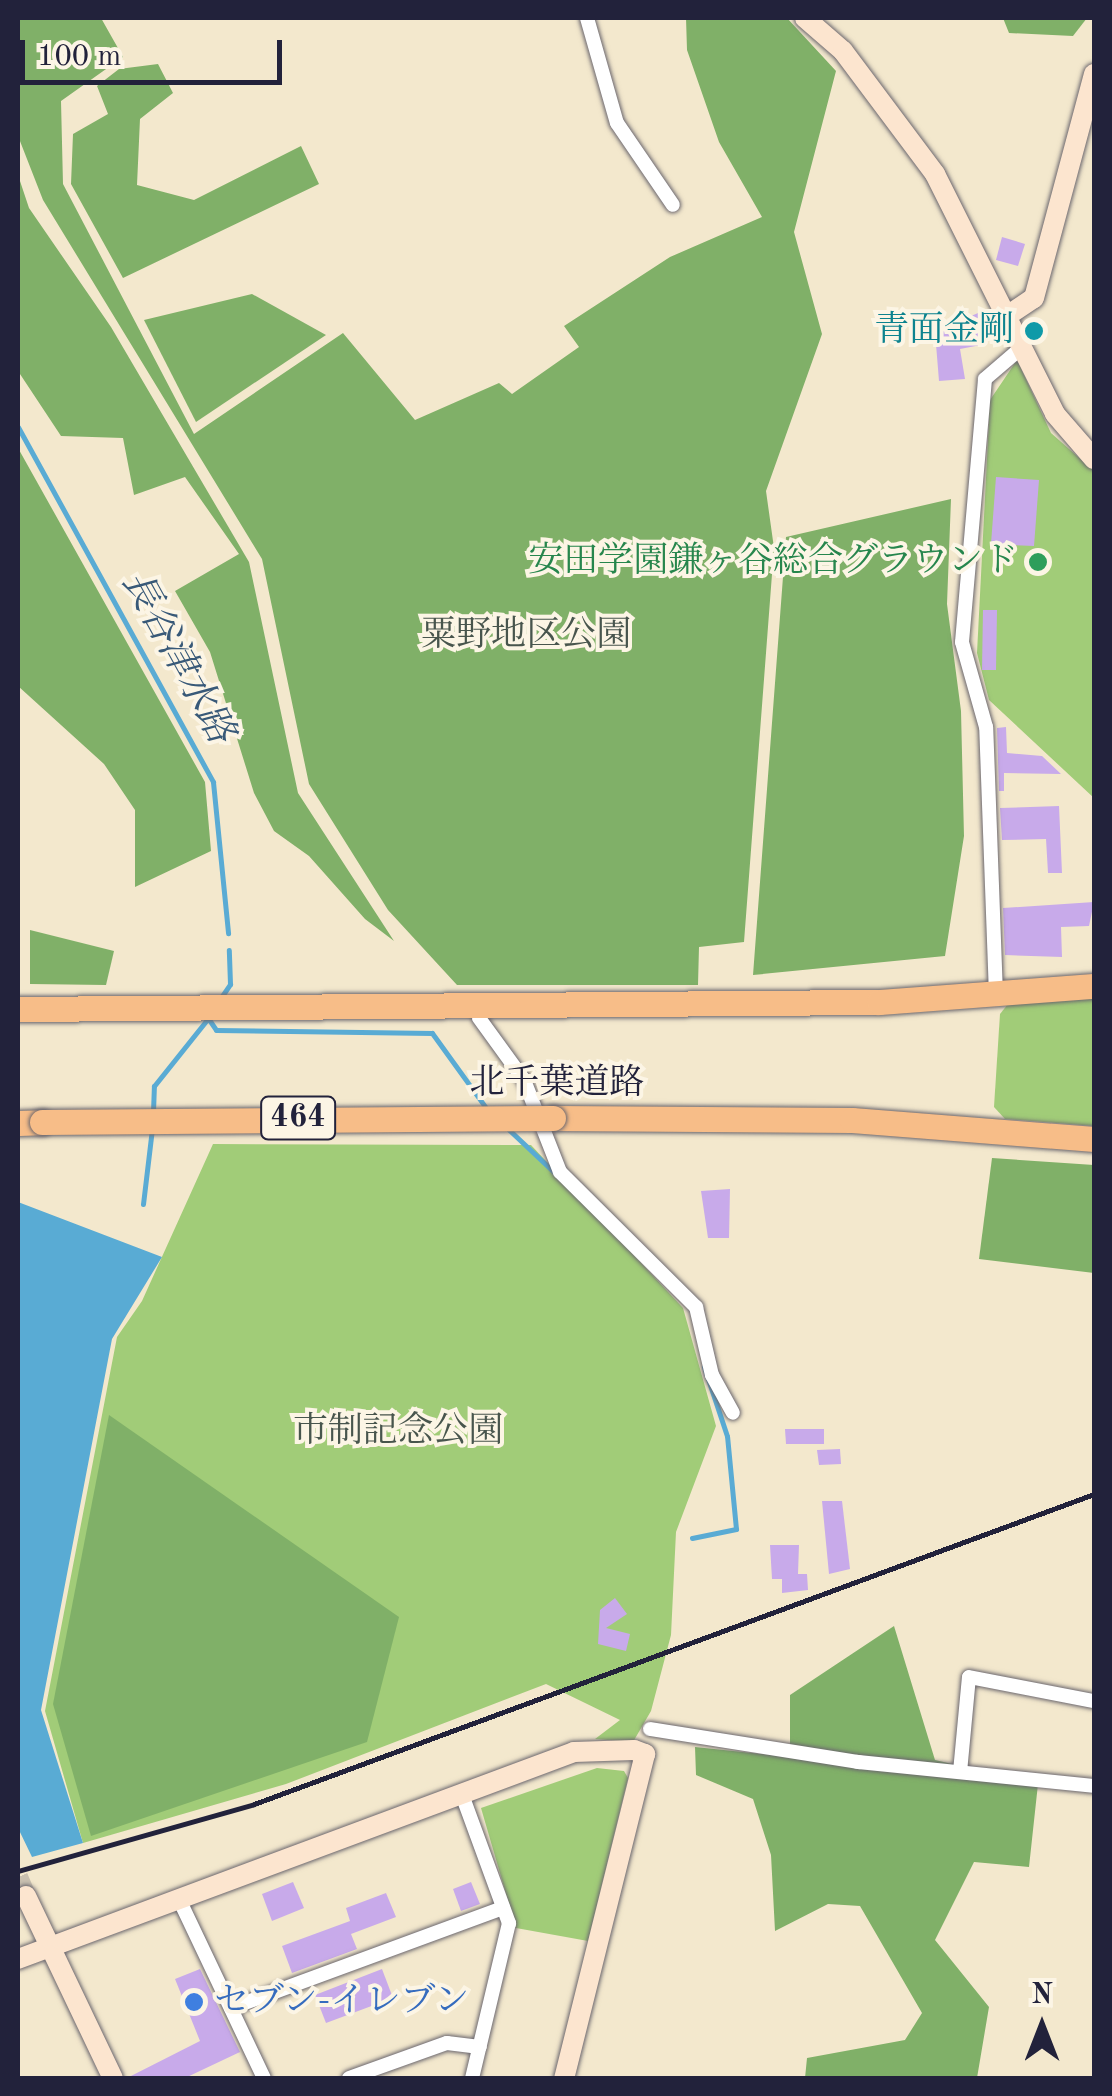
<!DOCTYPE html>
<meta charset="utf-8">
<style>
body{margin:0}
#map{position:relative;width:1112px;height:2096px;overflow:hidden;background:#f3e8cd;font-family:"Old Standard TT","Noto Serif JP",serif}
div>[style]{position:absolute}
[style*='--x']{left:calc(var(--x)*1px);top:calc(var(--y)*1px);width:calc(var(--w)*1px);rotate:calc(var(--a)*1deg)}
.green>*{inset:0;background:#a1cc78}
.forest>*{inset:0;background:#80b068}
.water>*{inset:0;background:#59abd4}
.stream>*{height:5px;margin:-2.5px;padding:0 2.5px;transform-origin:2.5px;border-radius:2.5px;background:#59abd4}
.building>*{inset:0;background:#c8aaea}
.secondary-tunnel>*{height:20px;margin-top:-10px;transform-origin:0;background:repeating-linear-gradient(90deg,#c9c0b0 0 20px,transparent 0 30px)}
.roads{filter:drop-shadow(0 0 2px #6b676e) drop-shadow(0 0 2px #6b676e)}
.street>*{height:14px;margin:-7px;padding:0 7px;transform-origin:7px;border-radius:7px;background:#fff}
.secondary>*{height:20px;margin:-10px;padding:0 10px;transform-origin:10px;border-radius:10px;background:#fce5cf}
.highway>*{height:25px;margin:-12.5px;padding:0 12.5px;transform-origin:12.5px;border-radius:12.5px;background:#f7bd88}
.rail>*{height:5px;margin:-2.5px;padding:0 2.5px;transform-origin:2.5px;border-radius:2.5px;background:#22223b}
.bridges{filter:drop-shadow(0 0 2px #6b676e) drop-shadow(0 0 2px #6b676e)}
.highway-bridge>*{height:25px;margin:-12.5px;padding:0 12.5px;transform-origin:12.5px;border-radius:12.5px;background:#f7bd88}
.dots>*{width:28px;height:28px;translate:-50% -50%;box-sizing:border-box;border:5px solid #fcf5e5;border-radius:50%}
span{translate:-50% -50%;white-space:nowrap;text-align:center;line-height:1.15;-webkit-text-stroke:8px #fcf5e5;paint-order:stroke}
.shield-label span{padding:2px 8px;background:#fcf5e5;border:2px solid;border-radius:8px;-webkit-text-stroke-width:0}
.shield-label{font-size:32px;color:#22223b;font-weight:700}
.culture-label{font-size:35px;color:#0d838f}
.right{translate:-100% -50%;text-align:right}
.leisure-label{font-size:35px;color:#27864d}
.park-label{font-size:35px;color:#48554d}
.street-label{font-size:35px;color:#22223b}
.shop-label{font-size:35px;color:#366cbe}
.left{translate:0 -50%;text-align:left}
.water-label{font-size:38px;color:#385978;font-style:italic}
.frame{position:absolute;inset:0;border:20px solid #22223b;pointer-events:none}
.north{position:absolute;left:992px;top:1976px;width:100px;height:100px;-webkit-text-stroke:8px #fcf5e5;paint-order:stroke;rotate:0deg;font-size:28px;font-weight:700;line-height:40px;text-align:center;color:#22223b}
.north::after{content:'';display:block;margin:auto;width:35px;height:45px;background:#22223b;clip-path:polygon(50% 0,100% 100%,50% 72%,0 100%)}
.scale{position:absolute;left:20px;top:40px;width:262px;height:45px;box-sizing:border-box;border:5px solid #22223b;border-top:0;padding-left:12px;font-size:30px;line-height:35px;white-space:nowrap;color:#22223b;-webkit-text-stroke:8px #fcf5e5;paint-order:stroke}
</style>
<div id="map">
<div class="green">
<div style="clip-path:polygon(1017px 360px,1051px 433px,1094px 471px,1094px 798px,989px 700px,977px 653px,990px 400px)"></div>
<div style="clip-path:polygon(1094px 995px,1094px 1126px,1005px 1119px,994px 1107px,1000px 1014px,1008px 1004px)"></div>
<div style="clip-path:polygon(213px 1144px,531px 1145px,683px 1308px,716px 1426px,676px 1532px,671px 1635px,651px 1711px,633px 1742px,595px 1739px,620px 1720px,546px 1684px,286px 1784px,83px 1843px,45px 1711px,117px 1337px,142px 1301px)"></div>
<div style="clip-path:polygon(597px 1768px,624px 1771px,628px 1778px,588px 1941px,516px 1928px,481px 1808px)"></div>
</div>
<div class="forest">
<div style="clip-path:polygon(18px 18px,101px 18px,123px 57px,61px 101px,63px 184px,194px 434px,343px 333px,415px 420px,499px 383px,512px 394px,579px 347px,564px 326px,670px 257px,762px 217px,719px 142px,687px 50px,686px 18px,787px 18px,836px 71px,794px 232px,822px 334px,766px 491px,774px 548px,744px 942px,699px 947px,698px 985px,457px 985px,388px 910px,309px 784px,262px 559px,43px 200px,18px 136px)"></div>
<div style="clip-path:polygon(1003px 18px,1087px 18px,1073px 36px,1009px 33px)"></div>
<div style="clip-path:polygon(158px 64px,173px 93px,140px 119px,137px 185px,194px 200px,301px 146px,319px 184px,123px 278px,71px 184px,73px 134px,108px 114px,97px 86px,119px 69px)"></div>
<div style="clip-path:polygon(18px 175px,29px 208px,111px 327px,249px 562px,298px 793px,394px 941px,365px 919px,309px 856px,274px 831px,254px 793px,210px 652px,175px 591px,239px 554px,185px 477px,134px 495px,123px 438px,61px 436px,18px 371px)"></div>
<div style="clip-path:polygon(252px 294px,326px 335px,196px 422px,144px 320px)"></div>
<div style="clip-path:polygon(18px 448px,205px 782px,211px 851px,135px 887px,135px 810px,104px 764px,18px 686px)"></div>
<div style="clip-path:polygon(951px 499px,947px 604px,961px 711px,964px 836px,945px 956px,753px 975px,786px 537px)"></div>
<div style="clip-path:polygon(30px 930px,114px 951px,106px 985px,30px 984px)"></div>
<div style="clip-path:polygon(992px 1158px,1094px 1165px,1094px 1273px,979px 1259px)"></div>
<div style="clip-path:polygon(109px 1415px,399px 1617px,367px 1742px,91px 1836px,53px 1704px)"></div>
<div style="clip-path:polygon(894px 1626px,935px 1760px,1038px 1784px,1029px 1867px,974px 1862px,935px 1940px,989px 2007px,977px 2078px,805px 2078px,807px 2058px,905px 2040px,922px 2013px,860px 1906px,828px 1904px,775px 1931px,771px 1855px,753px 1799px,696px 1775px,695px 1747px,790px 1757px,790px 1695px)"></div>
</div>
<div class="water">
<div style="clip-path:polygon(18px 1202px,162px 1257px,112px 1339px,41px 1710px,83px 1843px,32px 1857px,18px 1828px)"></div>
</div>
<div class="stream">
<div style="--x:18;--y:427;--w:405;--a:61.2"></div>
<div style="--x:213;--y:782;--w:152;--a:84.3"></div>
<div style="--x:220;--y:999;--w:18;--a:-56"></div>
<div style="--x:230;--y:984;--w:34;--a:-92"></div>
<div style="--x:208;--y:1018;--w:14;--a:56"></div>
<div style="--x:216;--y:1030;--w:216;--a:0.8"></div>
<div style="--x:432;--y:1033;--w:92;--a:54.2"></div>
<div style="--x:153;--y:1112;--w:26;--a:-88"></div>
<div style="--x:154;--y:1086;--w:88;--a:-51.4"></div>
<div style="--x:505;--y:1126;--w:70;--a:43.3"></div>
<div style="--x:143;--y:1204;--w:77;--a:-83.2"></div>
<div style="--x:692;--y:1538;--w:45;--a:-11.6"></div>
<div style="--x:736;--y:1529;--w:93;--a:-95.5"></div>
<div style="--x:727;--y:1436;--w:73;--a:-108.4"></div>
</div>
<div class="building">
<div style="clip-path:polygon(1002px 237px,1025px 244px,1018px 266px,996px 260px)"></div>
<div style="clip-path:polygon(978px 313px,986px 344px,960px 349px,965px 379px,939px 381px,935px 332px)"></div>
<div style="clip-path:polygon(996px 477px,1039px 480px,1034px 546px,991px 544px)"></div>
<div style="clip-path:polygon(983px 610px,997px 610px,996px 670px,982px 670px)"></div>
<div style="clip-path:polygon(1006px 727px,1007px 753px,1042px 756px,1061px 774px,1004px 773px,1004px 791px,999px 791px,997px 728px)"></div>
<div style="clip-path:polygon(1059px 806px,1062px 873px,1048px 873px,1046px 839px,1002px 840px,1000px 808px)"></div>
<div style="clip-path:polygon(1094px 902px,1089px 926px,1061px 927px,1062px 957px,1005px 955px,1003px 908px)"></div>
<div style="clip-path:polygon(730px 1189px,729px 1238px,708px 1238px,701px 1191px)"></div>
<div style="clip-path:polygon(785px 1429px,824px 1429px,824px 1444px,786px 1444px)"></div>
<div style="clip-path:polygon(840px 1449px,841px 1464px,819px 1465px,817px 1450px)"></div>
<div style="clip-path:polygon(822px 1501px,842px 1501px,850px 1569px,829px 1574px)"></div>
<div style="clip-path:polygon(770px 1545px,799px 1545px,798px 1574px,807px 1574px,808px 1590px,782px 1593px,782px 1579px,772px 1579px)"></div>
<div style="clip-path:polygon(615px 1598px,627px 1614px,606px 1628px,630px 1634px,626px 1651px,598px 1644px,600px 1610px)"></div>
<div style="clip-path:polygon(293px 1882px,304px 1908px,272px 1921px,262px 1894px)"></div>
<div style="clip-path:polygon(471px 1882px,480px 1904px,461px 1911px,453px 1889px)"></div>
<div style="clip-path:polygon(386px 1893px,396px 1917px,351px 1934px,357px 1949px,292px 1973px,282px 1946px,350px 1921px,346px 1908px)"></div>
<div style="clip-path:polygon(200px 1969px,240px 2052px,185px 2078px,127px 2078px,200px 2041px,175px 1979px)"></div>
<div style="clip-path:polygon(382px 1969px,393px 1998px,326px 2023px,315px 1995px)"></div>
</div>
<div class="secondary-tunnel">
<div style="--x:18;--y:1877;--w:21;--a:67"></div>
</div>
<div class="roads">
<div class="street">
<div style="--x:587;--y:18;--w:109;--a:74.1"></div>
<div style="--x:617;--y:123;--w:99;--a:55.7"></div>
<div style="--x:996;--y:995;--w:268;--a:-92.1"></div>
<div style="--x:986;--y:727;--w:88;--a:-105.8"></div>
<div style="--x:962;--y:642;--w:264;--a:-85"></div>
<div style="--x:985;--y:379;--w:48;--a:-40.7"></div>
<div style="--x:479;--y:1018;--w:77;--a:54"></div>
<div style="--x:524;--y:1080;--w:99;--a:68.6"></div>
<div style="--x:560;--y:1172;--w:192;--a:44.8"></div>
<div style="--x:696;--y:1307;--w:70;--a:76.8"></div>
<div style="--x:712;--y:1375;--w:43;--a:61.1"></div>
<div style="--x:650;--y:1729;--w:211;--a:9"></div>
<div style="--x:858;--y:1762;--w:237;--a:5.8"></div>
<div style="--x:960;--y:1772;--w:95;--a:-84.6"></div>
<div style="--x:969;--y:1677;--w:127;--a:10.9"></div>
<div style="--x:461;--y:1792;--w:140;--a:69.9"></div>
<div style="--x:509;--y:1923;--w:159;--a:103.4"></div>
<div style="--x:178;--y:1897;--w:200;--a:64.6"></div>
<div style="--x:231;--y:2008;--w:290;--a:-20.2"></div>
<div style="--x:349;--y:2078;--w:104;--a:-19.7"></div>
<div style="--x:447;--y:2043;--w:33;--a:7"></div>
</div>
<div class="secondary">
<div style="--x:805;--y:18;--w:50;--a:41"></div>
<div style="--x:843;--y:51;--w:154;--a:53.2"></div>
<div style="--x:935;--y:174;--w:268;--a:63.4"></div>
<div style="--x:1055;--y:414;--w:60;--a:49.1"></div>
<div style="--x:1007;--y:316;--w:32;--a:-34"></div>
<div style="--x:1034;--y:298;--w:232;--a:-75"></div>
<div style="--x:26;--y:1896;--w:202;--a:64.5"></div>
<div style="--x:18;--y:1959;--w:593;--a:-20.42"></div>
<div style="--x:574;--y:1752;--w:60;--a:-1.9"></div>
<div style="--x:634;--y:1750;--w:12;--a:20"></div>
<div style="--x:645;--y:1754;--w:334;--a:104"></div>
</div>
<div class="highway">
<div style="--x:18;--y:1009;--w:861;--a:-0.47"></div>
<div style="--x:879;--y:1002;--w:216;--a:-4.3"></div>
<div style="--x:553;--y:1118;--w:299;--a:0.4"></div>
<div style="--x:852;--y:1120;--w:243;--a:4.5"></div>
<div style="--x:18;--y:1123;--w:24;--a:-2"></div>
</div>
</div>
<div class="rail">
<div style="--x:18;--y:1871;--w:245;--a:-15.8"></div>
<div style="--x:254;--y:1804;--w:895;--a:-20.26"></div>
</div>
<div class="bridges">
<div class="highway-bridge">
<div style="--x:42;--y:1122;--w:511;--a:-0.45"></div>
</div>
</div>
<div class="dots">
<div style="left:1034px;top:331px;background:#0f9aa8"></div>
<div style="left:1038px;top:562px;background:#2e9e5b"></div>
<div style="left:194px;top:2002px;background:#3f7fe0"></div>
</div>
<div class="shield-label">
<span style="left:298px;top:1118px">464</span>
</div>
<div class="culture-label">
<span class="right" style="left:1014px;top:331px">青面金剛</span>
</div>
<div class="leisure-label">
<span class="right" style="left:1018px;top:562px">安田学園鎌ヶ谷総合グラウンド</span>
</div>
<div class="park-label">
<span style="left:526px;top:636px">粟野地区公園</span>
<span style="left:398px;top:1432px">市制記念公園</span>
</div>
<div class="street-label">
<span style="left:557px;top:1084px">北千葉道路</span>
</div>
<div class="shop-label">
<span class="left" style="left:214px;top:2002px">セブン-イレブン</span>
</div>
<div class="water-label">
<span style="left:176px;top:658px;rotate:61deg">長谷津水路</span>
</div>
<div class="frame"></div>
<div class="north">N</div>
<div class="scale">100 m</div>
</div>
